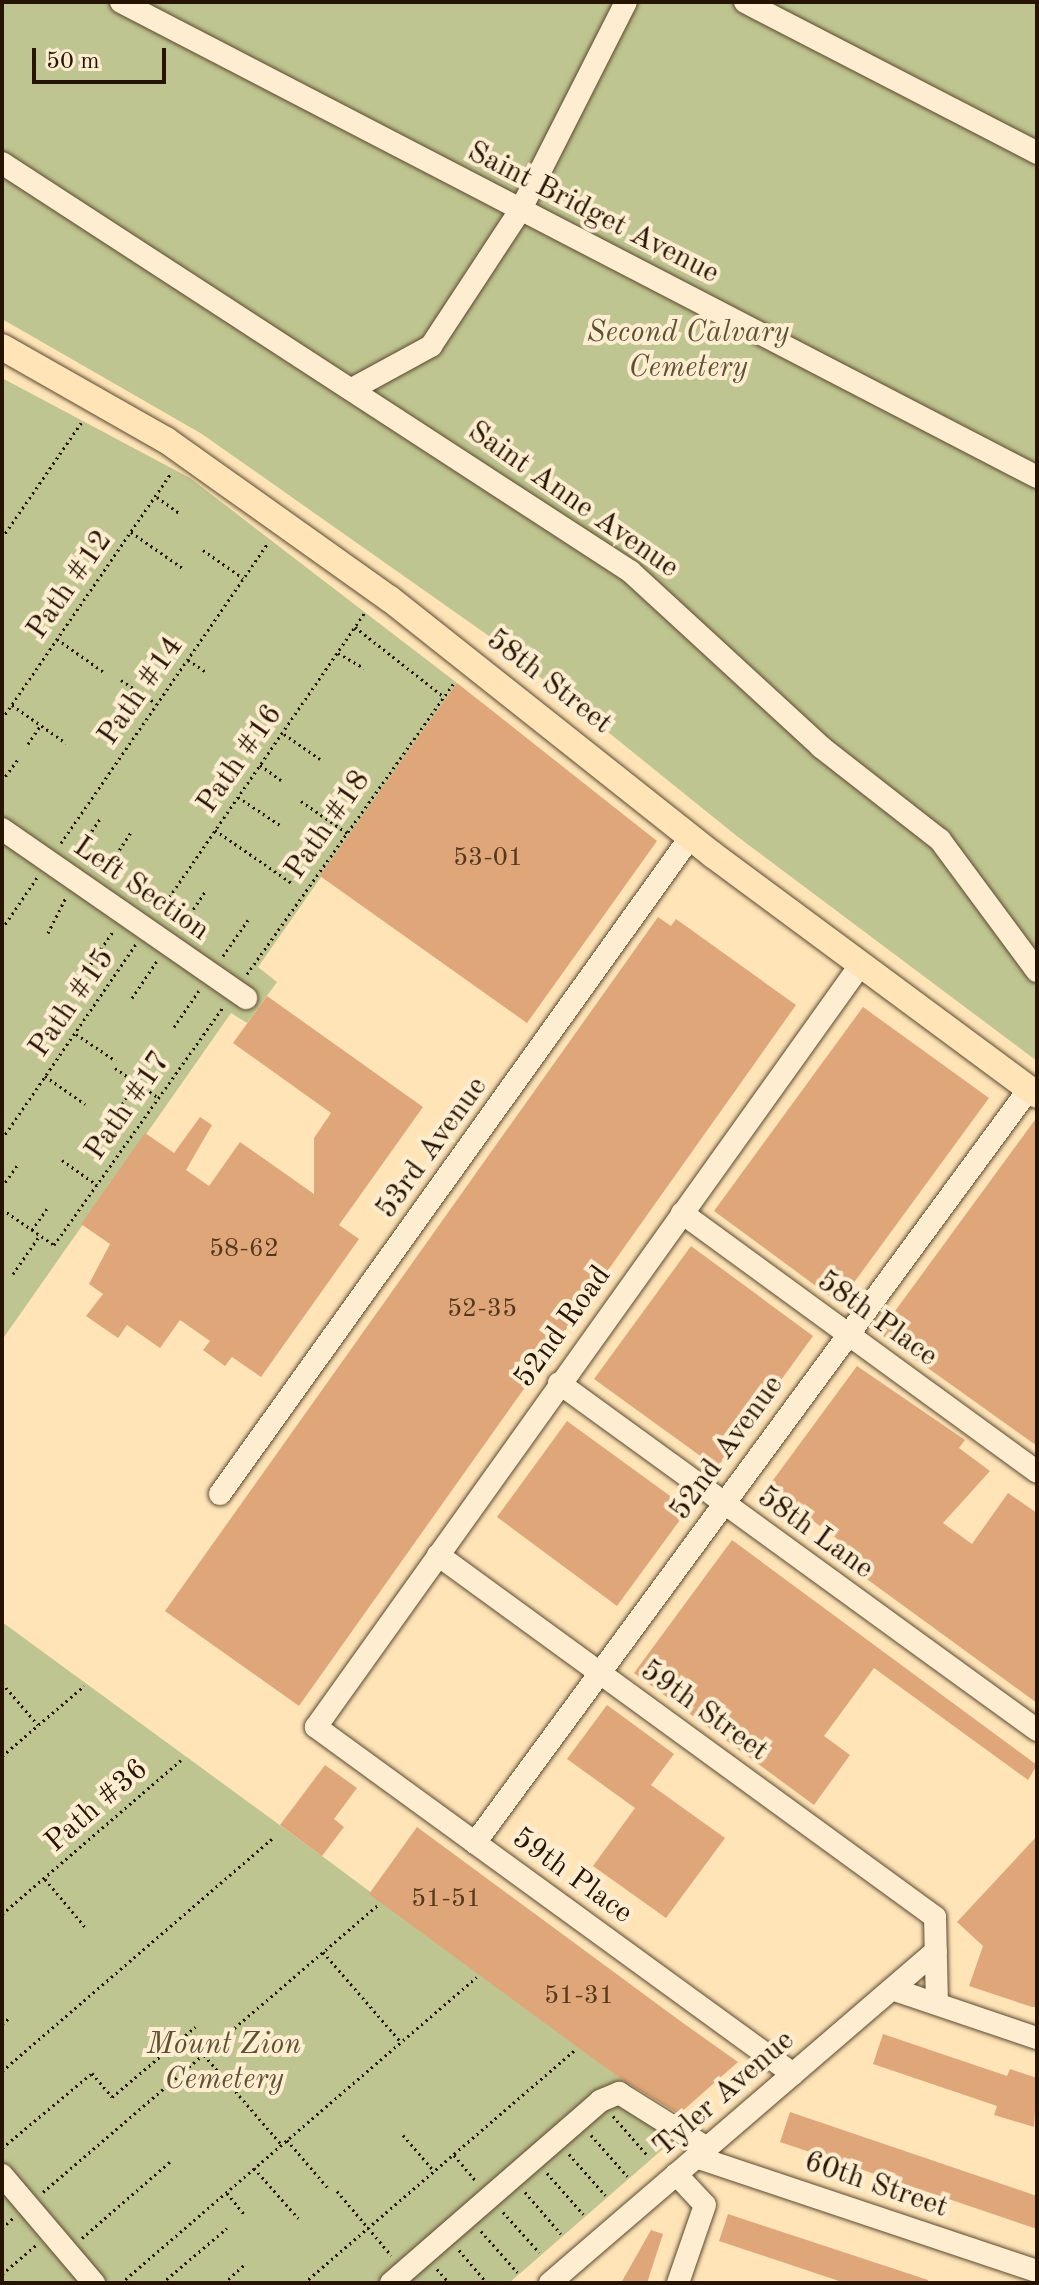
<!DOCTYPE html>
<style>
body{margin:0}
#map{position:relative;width:1039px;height:2285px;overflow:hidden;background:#fee4b7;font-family:"Old Standard TT",serif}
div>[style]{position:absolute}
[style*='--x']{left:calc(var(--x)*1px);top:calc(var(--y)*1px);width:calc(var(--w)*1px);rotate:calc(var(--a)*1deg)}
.green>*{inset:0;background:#bec590}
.building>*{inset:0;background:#dfa679}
.path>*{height:3px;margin-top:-1.5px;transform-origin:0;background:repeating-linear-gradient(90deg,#261400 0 2px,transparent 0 6px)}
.roads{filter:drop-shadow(0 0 2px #5c482e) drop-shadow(0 0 2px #5c482e)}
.minor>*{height:22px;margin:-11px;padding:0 11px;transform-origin:11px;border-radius:11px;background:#feedd0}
.major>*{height:26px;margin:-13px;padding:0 13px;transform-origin:13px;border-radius:13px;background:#fee4b7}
span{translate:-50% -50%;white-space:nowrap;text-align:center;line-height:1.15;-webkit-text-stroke:8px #feedd0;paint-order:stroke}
.number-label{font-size:26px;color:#54381e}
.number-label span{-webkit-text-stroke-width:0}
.street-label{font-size:30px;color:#261400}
.park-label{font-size:30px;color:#5b5232;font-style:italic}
.frame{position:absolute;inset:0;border:4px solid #261400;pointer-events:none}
.scale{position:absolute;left:32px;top:48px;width:134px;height:36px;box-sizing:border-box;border:4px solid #261400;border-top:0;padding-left:10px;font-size:24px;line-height:28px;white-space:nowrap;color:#261400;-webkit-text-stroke:6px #feedd0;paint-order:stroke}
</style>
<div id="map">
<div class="green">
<div style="clip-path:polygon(2px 2px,1037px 2px,1037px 1061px,738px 837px,489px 636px,202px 434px,2px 319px)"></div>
<div style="clip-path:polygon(2px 378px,190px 478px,457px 683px,258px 967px,277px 982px,247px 1023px,231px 1013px,2px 1340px)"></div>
<div style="clip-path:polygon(2px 1622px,322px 1856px,687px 2128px,509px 2283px,2px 2283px)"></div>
</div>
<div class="building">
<div style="clip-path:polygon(457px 683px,657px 841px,527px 1023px,320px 876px)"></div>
<div style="clip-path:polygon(658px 917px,671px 926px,676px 919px,796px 1005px,299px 1706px,165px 1611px)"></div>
<div style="clip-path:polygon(267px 996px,423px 1107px,339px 1225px,359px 1239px,261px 1377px,232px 1357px,225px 1366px,203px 1350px,210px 1341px,180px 1320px,160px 1348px,127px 1325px,118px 1338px,86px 1316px,103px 1294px,89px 1284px,110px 1244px,81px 1224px,145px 1133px,174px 1153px,200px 1117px,212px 1125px,186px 1170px,209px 1186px,240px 1142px,314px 1194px,314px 1138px,331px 1113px,233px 1043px)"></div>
<div style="clip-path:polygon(863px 1007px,989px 1098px,839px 1303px,714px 1211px)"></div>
<div style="clip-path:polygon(1037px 1117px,1037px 1446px,879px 1333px)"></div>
<div style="clip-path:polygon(691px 1246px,813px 1336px,717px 1468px,594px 1379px)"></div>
<div style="clip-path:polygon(857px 1366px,965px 1440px,959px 1448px,990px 1471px,943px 1523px,972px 1544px,1008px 1493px,1037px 1513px,1037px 1703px,864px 1577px,872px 1565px,768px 1487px)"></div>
<div style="clip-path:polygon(567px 1421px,688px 1509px,617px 1606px,497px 1517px)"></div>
<div style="clip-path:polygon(732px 1540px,1037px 1765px,1028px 1780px,874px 1668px,824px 1736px,850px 1755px,814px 1805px,634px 1673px)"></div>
<div style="clip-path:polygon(607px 1705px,674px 1754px,651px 1785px,725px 1838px,666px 1918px,593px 1866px,635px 1808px,567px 1759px)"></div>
<div style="clip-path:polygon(325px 1765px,357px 1788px,334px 1819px,344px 1827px,322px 1856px,280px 1825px)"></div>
<div style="clip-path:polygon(417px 1827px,683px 2023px,738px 2062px,679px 2114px,621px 2079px,369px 1894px)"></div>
<div style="clip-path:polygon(1037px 1836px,1037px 2007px,1032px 2007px,969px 1986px,983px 1946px,957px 1922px)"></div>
<div style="clip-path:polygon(883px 2034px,1007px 2076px,1010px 2069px,1037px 2078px,1034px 2127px,994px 2115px,997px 2106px,873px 2064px)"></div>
<div style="clip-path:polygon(790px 2112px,1037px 2196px,1037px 2229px,780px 2142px)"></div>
<div style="clip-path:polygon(728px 2214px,928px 2280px,928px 2283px,845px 2283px,719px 2241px)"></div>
<div style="clip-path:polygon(651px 2230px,663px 2234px,647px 2283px,621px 2283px)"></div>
</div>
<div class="path">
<div style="--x:157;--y:497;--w:29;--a:36"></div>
<div style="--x:131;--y:532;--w:65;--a:34.9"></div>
<div style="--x:2;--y:538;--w:140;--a:-55.5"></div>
<div style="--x:203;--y:550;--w:49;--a:35"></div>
<div style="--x:355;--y:627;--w:112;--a:38.1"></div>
<div style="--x:57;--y:639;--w:59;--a:35.3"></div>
<div style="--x:338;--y:653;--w:30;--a:30"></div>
<div style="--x:188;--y:660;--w:20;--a:33"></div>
<div style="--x:121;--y:680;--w:43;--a:33.7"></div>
<div style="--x:12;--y:705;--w:66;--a:35.1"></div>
<div style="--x:2;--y:719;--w:298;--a:-55.5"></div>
<div style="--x:284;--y:734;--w:44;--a:34.8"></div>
<div style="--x:28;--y:744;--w:23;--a:-56"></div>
<div style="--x:260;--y:765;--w:26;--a:36"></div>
<div style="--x:2;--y:781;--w:29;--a:-54"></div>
<div style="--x:238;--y:797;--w:50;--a:33.7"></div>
<div style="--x:301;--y:801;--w:56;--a:34.8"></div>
<div style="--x:215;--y:830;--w:95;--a:34.7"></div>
<div style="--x:61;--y:843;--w:363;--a:-55.4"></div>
<div style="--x:75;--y:856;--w:45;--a:-56"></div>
<div style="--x:103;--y:875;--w:51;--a:-56.9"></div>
<div style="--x:159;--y:912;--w:364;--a:-55.5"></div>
<div style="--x:2;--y:929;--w:64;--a:-55.8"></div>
<div style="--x:180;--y:929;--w:48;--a:-56"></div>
<div style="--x:48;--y:933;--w:40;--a:-63.4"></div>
<div style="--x:223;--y:956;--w:47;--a:-55.3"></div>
<div style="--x:84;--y:974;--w:53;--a:-55.7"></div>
<div style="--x:247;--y:974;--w:357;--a:-54.6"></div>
<div style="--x:132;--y:998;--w:45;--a:-56"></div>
<div style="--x:174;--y:1027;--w:46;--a:-55.6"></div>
<div style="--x:76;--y:1034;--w:48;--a:34"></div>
<div style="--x:115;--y:1068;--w:53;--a:34.3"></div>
<div style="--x:45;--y:1076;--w:49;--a:35"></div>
<div style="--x:122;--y:1104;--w:55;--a:-54.6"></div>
<div style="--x:2;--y:1139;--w:237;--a:-55.5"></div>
<div style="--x:62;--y:1160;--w:43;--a:35.5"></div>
<div style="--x:2;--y:1187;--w:29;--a:-55"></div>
<div style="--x:2;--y:1209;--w:63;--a:34.7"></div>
<div style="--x:54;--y:1245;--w:293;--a:-54.6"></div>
<div style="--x:32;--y:1230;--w:28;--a:-55"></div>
<div style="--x:13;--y:1274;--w:47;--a:-55.3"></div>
<div style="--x:2;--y:1683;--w:55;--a:49.4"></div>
<div style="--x:2;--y:1756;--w:108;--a:-40.5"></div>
<div style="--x:45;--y:1879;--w:64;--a:50.1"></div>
<div style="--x:2;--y:1914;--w:236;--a:-40.7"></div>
<div style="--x:323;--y:1952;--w:119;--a:49.1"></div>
<div style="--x:2;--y:2024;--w:9;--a:-41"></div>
<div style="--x:204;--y:2055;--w:119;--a:49.1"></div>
<div style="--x:2;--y:2071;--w:357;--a:-40.7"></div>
<div style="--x:613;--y:2116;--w:53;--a:48.8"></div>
<div style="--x:403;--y:2135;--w:48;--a:49.3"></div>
<div style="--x:591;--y:2135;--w:55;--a:48.7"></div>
<div style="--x:287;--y:2140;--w:63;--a:49.5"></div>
<div style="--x:2;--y:2148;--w:117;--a:-39.8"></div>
<div style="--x:92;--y:2073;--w:31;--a:50"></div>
<div style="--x:112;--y:2097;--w:109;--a:-40.1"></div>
<div style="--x:569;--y:2154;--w:55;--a:48.7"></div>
<div style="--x:454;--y:2155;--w:35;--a:50"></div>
<div style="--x:254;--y:2168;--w:67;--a:48.7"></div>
<div style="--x:547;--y:2173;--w:55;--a:48.7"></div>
<div style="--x:337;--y:2191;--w:84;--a:49.8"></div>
<div style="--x:43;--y:2192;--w:440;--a:-40.6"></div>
<div style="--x:525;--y:2192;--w:55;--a:49.4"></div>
<div style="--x:227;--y:2193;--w:28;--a:51"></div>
<div style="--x:503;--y:2212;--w:54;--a:48"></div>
<div style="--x:2;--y:2228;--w:15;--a:-42"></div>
<div style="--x:481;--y:2231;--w:55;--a:48.7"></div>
<div style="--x:82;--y:2238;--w:118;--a:-40.9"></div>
<div style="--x:459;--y:2250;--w:43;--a:49.7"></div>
<div style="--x:437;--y:2269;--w:18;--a:49"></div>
<div style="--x:2;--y:2274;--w:45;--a:-40.5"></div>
<div style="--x:121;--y:2283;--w:469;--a:-40.7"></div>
<div style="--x:162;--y:2283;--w:85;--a:-40.2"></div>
<div style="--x:224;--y:2283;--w:27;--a:-42"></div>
<div style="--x:304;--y:2283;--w:359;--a:-40.7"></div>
</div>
<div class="roads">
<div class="minor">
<div style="--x:121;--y:2;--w:1032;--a:27.41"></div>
<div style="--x:745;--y:2;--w:329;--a:27.3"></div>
<div style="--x:2;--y:163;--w:750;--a:33.03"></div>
<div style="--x:631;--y:572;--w:258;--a:42.6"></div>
<div style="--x:821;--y:747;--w:151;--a:38"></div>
<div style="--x:940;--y:840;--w:163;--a:53.5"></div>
<div style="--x:354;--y:388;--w:88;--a:-28.6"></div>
<div style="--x:431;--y:346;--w:164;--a:-56.7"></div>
<div style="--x:521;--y:209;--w:232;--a:-63.1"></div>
<div style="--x:2;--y:829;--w:297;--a:34.7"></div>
<div style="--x:682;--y:1213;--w:439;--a:36.1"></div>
<div style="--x:559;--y:1383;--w:591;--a:35.98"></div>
<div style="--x:220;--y:1494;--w:809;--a:-54.4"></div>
<div style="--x:438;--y:1555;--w:615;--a:36.07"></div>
<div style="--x:935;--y:1917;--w:87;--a:88.7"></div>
<div style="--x:475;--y:1843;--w:936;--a:-53.69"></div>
<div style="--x:892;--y:1989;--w:153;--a:18.7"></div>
<div style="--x:793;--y:2074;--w:590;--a:-143.97"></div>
<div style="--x:316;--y:1727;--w:938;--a:-54.46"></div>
<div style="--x:696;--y:2157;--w:360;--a:18.5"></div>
<div style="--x:676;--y:2174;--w:42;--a:46.9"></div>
<div style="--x:705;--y:2205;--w:83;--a:109.1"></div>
<div style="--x:2;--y:2175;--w:142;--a:49.6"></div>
<div style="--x:391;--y:2283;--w:277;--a:-41"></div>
<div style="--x:600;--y:2101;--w:21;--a:-23"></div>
<div style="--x:619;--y:2093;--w:104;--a:32"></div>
<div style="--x:550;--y:2283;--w:509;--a:-40.7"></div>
</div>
<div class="major">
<div style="--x:2;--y:347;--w:189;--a:29.6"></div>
<div style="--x:166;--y:440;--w:275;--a:35.4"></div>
<div style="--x:390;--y:599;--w:412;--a:38.4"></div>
<div style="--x:713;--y:855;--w:403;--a:36.5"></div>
</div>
</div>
<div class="number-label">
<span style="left:488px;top:859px">53-01</span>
<span style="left:244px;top:1250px">58-62</span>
<span style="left:482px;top:1310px">52-35</span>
<span style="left:446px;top:1900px">51-51</span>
<span style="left:579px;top:1997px">51-31</span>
</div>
<div class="street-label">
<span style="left:593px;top:213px;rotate:27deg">Saint Bridget Avenue</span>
<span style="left:573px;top:500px;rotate:35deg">Saint Anne Avenue</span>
<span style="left:70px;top:585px;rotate:-55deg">Path #12</span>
<span style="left:549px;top:682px;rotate:38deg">58th Street</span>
<span style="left:141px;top:691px;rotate:-55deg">Path #14</span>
<span style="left:240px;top:759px;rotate:-55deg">Path #16</span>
<span style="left:328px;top:825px;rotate:-55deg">Path #18</span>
<span style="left:141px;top:889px;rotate:35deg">Left Section</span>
<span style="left:72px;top:1003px;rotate:-55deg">Path #15</span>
<span style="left:128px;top:1106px;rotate:-55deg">Path #17</span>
<span style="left:432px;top:1148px;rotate:-54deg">53rd Avenue</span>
<span style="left:877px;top:1319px;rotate:36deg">58th Place</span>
<span style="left:563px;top:1327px;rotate:-54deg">52nd Road</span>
<span style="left:727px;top:1448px;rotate:-54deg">52nd Avenue</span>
<span style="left:815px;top:1533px;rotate:36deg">58th Lane</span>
<span style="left:704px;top:1711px;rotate:36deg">59th Street</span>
<span style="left:97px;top:1806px;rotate:-41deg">Path #36</span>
<span style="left:572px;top:1876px;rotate:36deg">59th Place</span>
<span style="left:724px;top:2094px;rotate:-41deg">Tyler Avenue</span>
<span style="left:876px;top:2185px;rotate:19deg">60th Street</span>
</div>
<div class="park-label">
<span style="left:688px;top:350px">Second Calvary<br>Cemetery</span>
<span style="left:224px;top:2062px">Mount Zion<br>Cemetery</span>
</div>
<div class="frame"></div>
<div class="scale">50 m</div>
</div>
